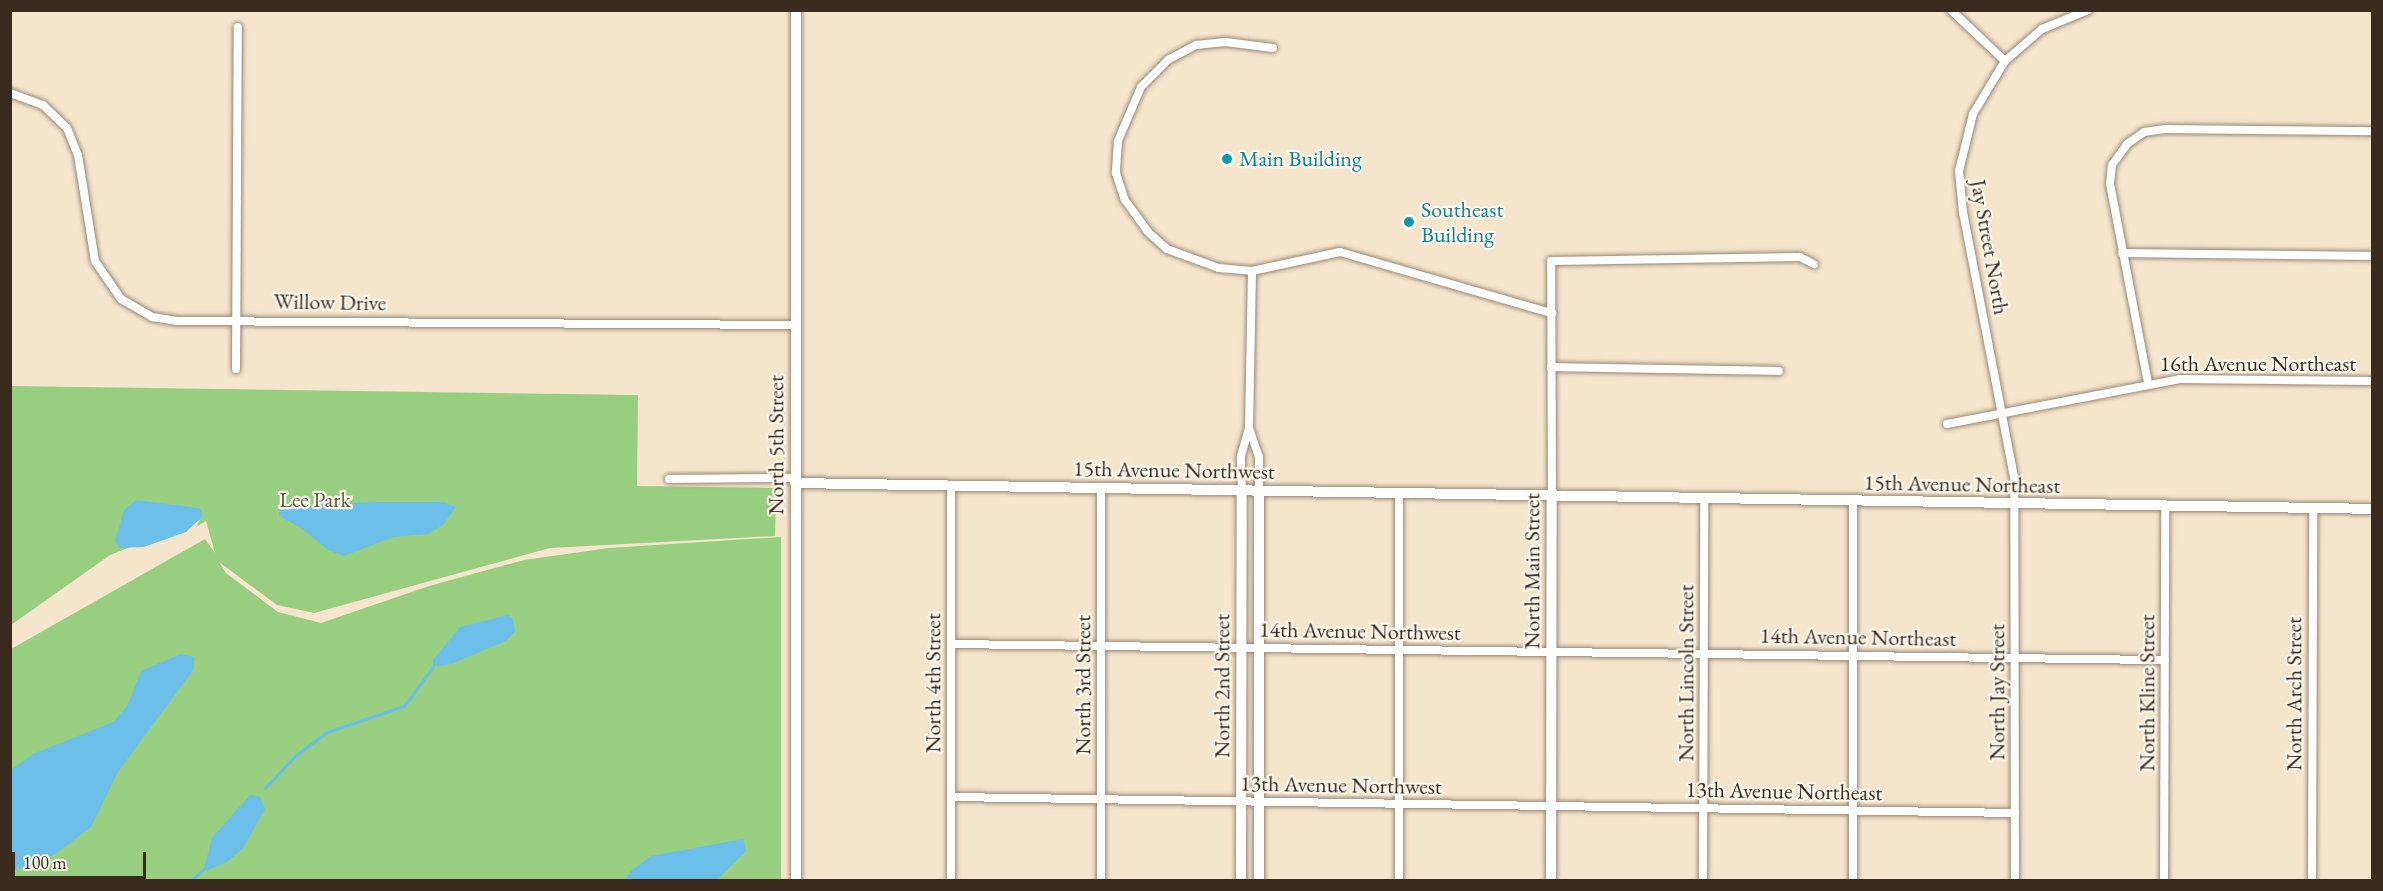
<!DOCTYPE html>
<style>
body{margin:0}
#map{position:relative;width:2383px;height:891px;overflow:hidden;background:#f6e5cd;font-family:"EB Garamond",serif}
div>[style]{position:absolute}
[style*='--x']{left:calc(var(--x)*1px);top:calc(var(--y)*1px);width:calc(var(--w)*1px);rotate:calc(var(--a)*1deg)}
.green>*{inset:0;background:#98ce80}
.water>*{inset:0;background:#6cbfe8}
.stream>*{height:3px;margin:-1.5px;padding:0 1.5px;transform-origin:1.5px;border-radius:1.5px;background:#6cbfe8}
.roads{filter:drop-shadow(0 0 2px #988876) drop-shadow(0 0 2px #988876)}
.minor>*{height:8px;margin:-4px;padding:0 4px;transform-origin:4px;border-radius:4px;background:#fff}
.tertiary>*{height:10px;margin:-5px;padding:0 5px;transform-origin:5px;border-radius:5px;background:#fff}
.dots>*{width:16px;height:16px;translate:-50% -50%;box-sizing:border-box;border:3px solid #fbf7ec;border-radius:50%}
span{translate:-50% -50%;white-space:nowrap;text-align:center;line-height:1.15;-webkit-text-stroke:4.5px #fbf7ec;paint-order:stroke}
.culture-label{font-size:22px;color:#0d838f}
.left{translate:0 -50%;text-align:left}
.street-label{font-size:22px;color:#3b2a1e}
.park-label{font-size:22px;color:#575b3b}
.frame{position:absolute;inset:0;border:12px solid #3b2a1e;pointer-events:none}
.scale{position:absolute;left:12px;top:852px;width:134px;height:27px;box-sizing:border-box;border:3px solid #3b2a1e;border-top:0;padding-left:8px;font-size:18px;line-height:21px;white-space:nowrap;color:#3b2a1e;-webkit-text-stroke:4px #fbf7ec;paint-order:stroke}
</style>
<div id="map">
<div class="green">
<div style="clip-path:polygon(11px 386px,638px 395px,637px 486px,776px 488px,775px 536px,550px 548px,314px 613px,277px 605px,219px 562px,226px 573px,278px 612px,321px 623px,429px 586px,524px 560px,609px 548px,781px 537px,781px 880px,11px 880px,11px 649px,205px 539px,215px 553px,206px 521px,196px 527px,200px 520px,110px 555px,11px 625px)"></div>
</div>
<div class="water">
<div style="clip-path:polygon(136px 500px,190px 507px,200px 509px,203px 516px,186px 532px,144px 547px,120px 548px,115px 541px,124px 510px)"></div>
<div style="clip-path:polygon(375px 502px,443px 502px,456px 507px,443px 525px,428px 534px,393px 537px,344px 556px,328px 550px,301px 528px,279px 516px,280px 509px,286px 507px)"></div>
<div style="clip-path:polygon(508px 615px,513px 619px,515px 631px,506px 641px,451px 664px,433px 667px,433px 660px,460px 627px)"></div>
<div style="clip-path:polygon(181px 654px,194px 657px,194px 669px,118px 772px,91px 827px,54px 855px,11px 872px,11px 770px,33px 754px,113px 722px,127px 706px,141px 671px)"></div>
<div style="clip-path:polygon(250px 795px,260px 797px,265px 809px,243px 848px,227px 862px,208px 870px,204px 869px,212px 838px)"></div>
<div style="clip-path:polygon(743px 839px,746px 851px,717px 880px,625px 880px,631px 871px,651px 856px)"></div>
</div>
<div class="stream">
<div style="--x:265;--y:788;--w:44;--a:-46.8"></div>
<div style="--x:295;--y:756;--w:40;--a:-37"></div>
<div style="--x:327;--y:732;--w:81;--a:-18.7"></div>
<div style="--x:404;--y:706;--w:49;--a:-53.4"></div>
<div style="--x:191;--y:880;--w:17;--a:-40"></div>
</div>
<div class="roads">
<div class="minor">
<div style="--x:1951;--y:10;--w:74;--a:43.4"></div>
<div style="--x:1273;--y:48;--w:48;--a:-172.9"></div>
<div style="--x:1225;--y:42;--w:29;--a:174"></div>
<div style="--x:1196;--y:45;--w:32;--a:152"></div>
<div style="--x:1168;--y:60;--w:38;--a:135"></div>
<div style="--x:1141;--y:87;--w:59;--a:113.1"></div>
<div style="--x:1118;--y:141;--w:32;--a:94"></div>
<div style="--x:1116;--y:173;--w:28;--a:72"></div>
<div style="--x:1125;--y:200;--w:39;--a:54"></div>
<div style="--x:1148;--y:232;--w:25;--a:42"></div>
<div style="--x:1167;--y:249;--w:55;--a:20.1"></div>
<div style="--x:1219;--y:268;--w:33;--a:5"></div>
<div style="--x:1252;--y:271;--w:90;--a:-12.2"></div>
<div style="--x:1340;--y:252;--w:221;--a:16.1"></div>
<div style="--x:10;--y:93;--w:35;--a:20"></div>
<div style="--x:43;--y:105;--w:33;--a:44"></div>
<div style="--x:67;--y:128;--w:29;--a:68"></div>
<div style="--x:78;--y:155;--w:107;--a:80.9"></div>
<div style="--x:95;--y:261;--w:46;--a:55.6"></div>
<div style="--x:121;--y:299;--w:36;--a:30"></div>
<div style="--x:152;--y:317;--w:24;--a:9"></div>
<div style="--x:176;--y:321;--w:620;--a:0.37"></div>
<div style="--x:2122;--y:253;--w:250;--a:0.7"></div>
<div style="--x:1551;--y:367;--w:228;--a:1"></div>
<div style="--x:236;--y:369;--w:342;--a:-89.7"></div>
<div style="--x:2148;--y:383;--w:203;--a:-100.8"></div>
<div style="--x:2110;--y:184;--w:19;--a:-84"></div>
<div style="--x:2112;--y:165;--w:26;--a:-54"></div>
<div style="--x:2127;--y:144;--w:21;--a:-35"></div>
<div style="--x:2144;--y:132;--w:21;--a:-8"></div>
<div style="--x:2165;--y:129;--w:207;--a:0.6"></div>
<div style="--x:1947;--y:424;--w:237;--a:-10.9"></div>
<div style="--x:2180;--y:379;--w:192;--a:0.6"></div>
<div style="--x:1249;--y:428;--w:31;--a:71"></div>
<div style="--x:1259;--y:457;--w:34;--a:90"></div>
<div style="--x:669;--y:479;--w:127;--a:-0.5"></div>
<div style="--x:951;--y:486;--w:394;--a:90"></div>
<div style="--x:1242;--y:491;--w:35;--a:-92"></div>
<div style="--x:1241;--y:456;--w:29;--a:-74"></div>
<div style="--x:1249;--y:428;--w:157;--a:-88.9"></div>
<div style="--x:1552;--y:496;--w:235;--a:-90.2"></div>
<div style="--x:1551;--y:261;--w:249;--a:-0.9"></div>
<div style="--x:1800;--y:257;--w:16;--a:27"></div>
<div style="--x:1853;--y:502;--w:378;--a:90"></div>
<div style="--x:951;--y:644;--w:1214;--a:0.76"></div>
<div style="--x:951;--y:797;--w:1064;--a:0.86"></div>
<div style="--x:1101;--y:880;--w:391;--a:-90"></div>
<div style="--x:1399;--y:880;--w:387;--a:-90"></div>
<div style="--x:1703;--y:880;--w:379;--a:-89.8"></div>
<div style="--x:2015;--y:880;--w:403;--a:-90.1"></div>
<div style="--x:2014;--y:477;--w:269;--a:-100.9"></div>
<div style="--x:1963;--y:213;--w:42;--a:-95.4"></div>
<div style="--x:1959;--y:171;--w:59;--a:-76.2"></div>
<div style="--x:1973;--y:114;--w:62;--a:-58.9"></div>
<div style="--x:2005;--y:61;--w:49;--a:-40.9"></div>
<div style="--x:2042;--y:29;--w:50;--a:-22.4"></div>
<div style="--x:2164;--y:880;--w:374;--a:-89.8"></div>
<div style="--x:2312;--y:880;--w:372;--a:-89.8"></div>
</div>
<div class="tertiary">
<div style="--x:795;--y:483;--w:1577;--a:0.94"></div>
<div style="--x:1259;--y:491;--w:389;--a:90"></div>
<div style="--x:796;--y:880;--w:870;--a:-90"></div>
<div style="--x:1241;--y:880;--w:389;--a:-89.9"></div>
<div style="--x:1551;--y:880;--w:384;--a:-89.9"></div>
</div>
</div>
<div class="dots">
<div style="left:1227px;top:159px;background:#0f9aa8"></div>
<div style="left:1409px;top:222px;background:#0f9aa8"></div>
</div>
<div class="culture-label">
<span class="left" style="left:1239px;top:159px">Main Building</span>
<span class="left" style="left:1421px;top:222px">Southeast<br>Building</span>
</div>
<div class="street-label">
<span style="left:1990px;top:247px;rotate:80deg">Jay Street North</span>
<span style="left:330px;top:302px;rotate:1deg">Willow Drive</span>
<span style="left:2258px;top:364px">16th Avenue Northeast</span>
<span style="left:776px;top:445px;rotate:-90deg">North 5th Street</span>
<span style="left:1174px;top:470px;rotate:1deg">15th Avenue Northwest</span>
<span style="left:1962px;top:484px;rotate:1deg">15th Avenue Northeast</span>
<span style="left:1532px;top:571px;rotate:-90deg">North Main Street</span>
<span style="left:1360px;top:631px;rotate:1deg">14th Avenue Northwest</span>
<span style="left:1858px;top:637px;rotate:1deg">14th Avenue Northeast</span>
<span style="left:1686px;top:673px;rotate:-90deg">North Lincoln Street</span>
<span style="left:933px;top:683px;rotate:-90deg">North 4th Street</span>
<span style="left:1083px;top:685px;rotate:-90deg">North 3rd Street</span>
<span style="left:1222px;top:686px;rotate:-90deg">North 2nd Street</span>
<span style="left:1997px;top:692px;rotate:-90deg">North Jay Street</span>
<span style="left:2147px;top:693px;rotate:-90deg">North Kline Street</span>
<span style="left:2294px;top:694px;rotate:-90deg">North Arch Street</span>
<span style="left:1341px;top:785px;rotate:1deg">13th Avenue Northwest</span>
<span style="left:1784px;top:791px;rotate:1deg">13th Avenue Northeast</span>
</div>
<div class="park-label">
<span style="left:315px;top:500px">Lee Park</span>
</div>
<div class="frame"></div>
<div class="scale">100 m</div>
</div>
